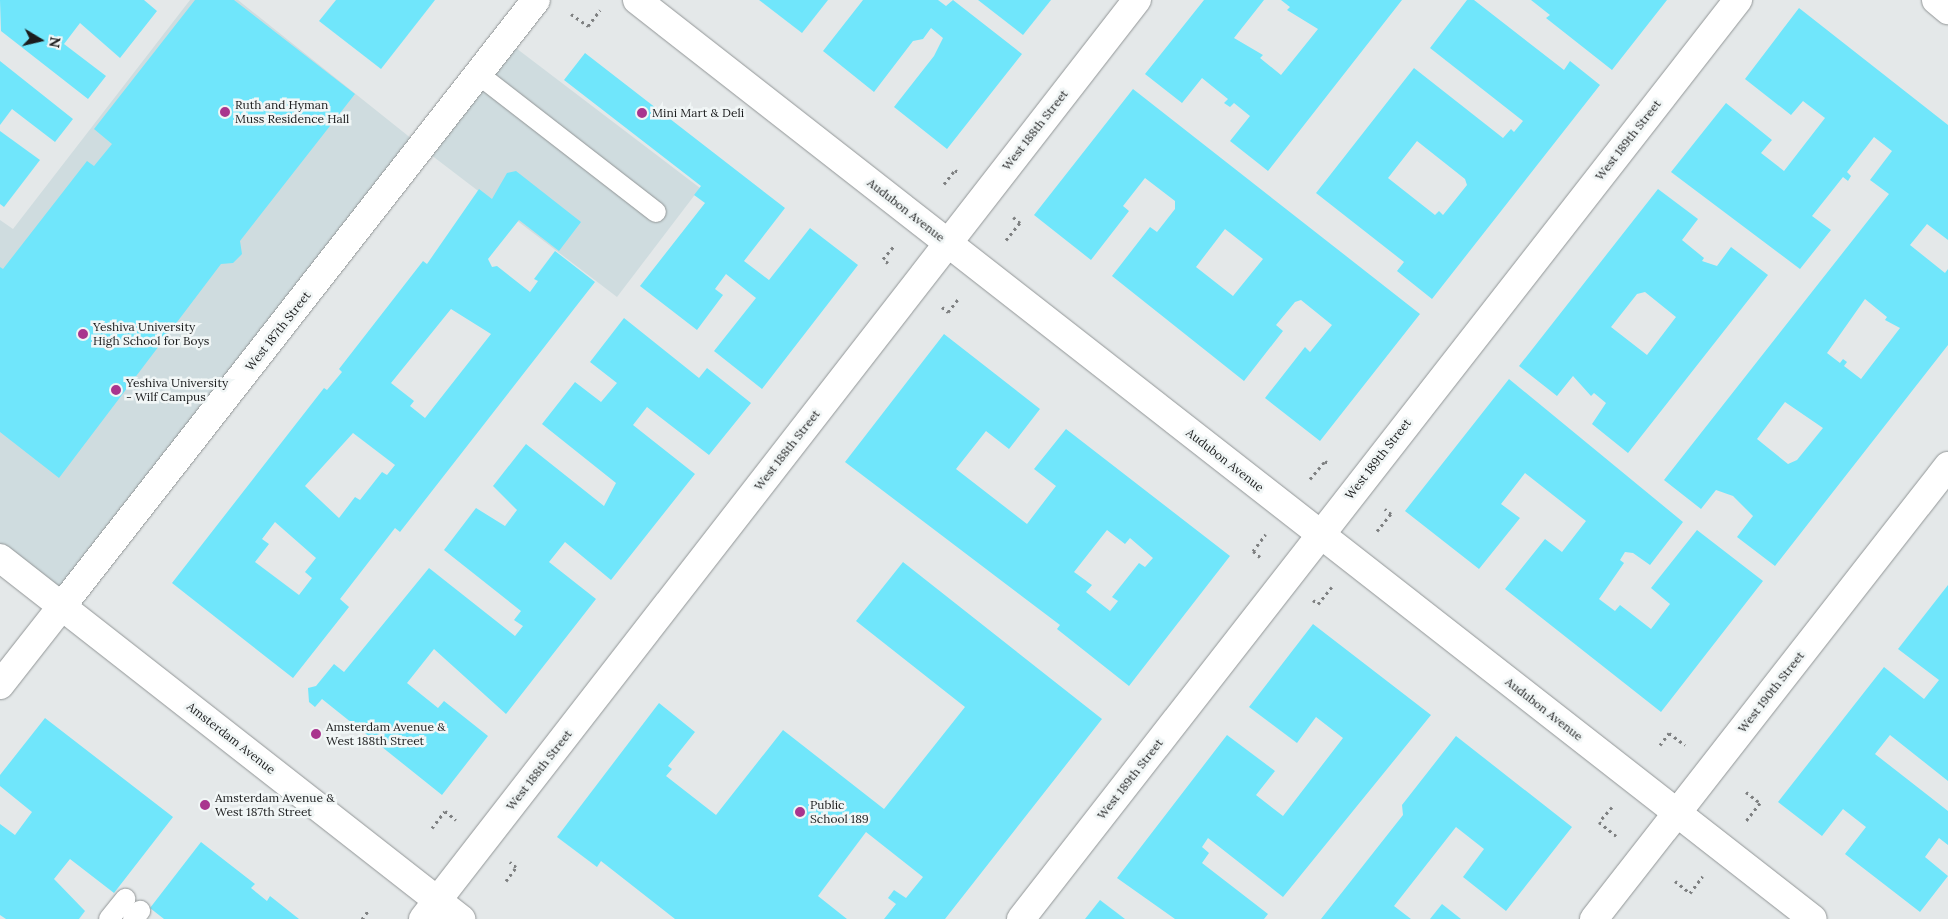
<!DOCTYPE html>
<style>
body{margin:0}
#map{position:relative;width:1948px;height:919px;overflow:hidden;background:#e4e8e9;font-family:Lora,serif}
div>[style]{position:absolute}
[style*='--x']{left:calc(var(--x)*1px);top:calc(var(--y)*1px);width:calc(var(--w)*1px);rotate:calc(var(--a)*1deg)}
.built>*{inset:0;background:#cfdcdf}
.building>*{inset:0;background:#70e6fb}
.path>*{height:3px;margin-top:-1.5px;transform-origin:0;background:repeating-linear-gradient(90deg,#7e8081 0 2.5px,transparent 0 6.5px)}
.roads{filter:drop-shadow(0 0 1px #919596) drop-shadow(0 0 1px #919596)}
.lane>*{height:20px;margin:-10px;padding:0 10px;transform-origin:10px;border-radius:10px;background:#fff}
.street>*{height:28px;margin:-14px;padding:0 14px;transform-origin:14px;border-radius:14px;background:#fff}
.secondary>*{height:28px;margin:-14px;padding:0 14px;transform-origin:14px;border-radius:14px;background:#fff}
.dots>*{width:14px;height:14px;translate:-50% -50%;box-sizing:border-box;border:2px solid #f1f6f6;border-radius:50%}
span{translate:-50% -50%;white-space:nowrap;text-align:center;line-height:1.15;-webkit-text-stroke:5px #f1f6f6;paint-order:stroke}
.poi-label{font-size:12px;color:#1b1c1d}
.left{translate:0 -50%;text-align:left}
.street-label{font-size:12px;color:#1b1c1d}
.north{position:absolute;left:15px;top:15px;width:50px;height:50px;-webkit-text-stroke:4px #f1f6f6;paint-order:stroke;rotate:99deg;font-size:14px;font-weight:700;line-height:20px;text-align:center;color:#1b1c1d}
.north::after{content:'';display:block;margin:auto;width:18px;height:22px;background:#1b1c1d;clip-path:polygon(50% 0,100% 100%,50% 72%,0 100%)}
</style>
<div id="map">
<div class="built">
<div style="clip-path:polygon(190px 0,238px 0,422px 147px,504px 39px,700px 188px,617px 297px,422px 148px,62px 606px,0 558px,0 220px,13px 229px)"></div>
</div>
<div class="building">
<div style="clip-path:polygon(0 0,144px 0,157px 11px,120px 58px,80px 23px,64px 44px,106px 76px,88px 99px,1px 31px)"></div>
<div style="clip-path:polygon(195px 0,234px 0,355px 94px,240px 241px,242px 254px,233px 263px,221px 264px,59px 478px,0 432px,0 267px,3px 269px,87px 161px,94px 166px,112px 144px,94px 129px)"></div>
<div style="clip-path:polygon(336px 0,435px 0,381px 69px,319px 21px)"></div>
<div style="clip-path:polygon(759px 0,828px 0,802px 33px)"></div>
<div style="clip-path:polygon(863px 0,938px 0,946px 6px,953px 0,1022px 54px,947px 149px,894px 107px,934px 56px,943px 38px,931px 28px,923px 39px,913px 41px,874px 92px,823px 51px)"></div>
<div style="clip-path:polygon(978px 0,1051px 0,1023px 35px)"></div>
<div style="clip-path:polygon(1204px 0,1264px 0,1234px 38px,1263px 55px,1260px 58px,1281px 75px,1318px 29px,1287px 10px,1290px 7px,1281px 0,1402px 0,1268px 171px,1230px 141px,1250px 116px,1234px 103px,1230px 107px,1224px 103px,1228px 99px,1202px 78px,1182px 103px,1145px 74px)"></div>
<div style="clip-path:polygon(evenodd,1467px 0,1474px 0,1564px 70px,1570px 61px,1600px 85px,1432px 299px,1397px 271px,1404px 262px,1316px 193px,1414px 68px,1503px 138px,1511px 129px,1514px 132px,1523px 121px,1430px 48px,1467px 0,1417px 141px,1465px 179px,1467px 185px,1443px 215px,1439px 211px,1435px 215px,1388px 178px,1417px 141px)"></div>
<div style="clip-path:polygon(1531px 0,1667px 0,1612px 70px,1546px 18px,1550px 15px)"></div>
<div style="clip-path:polygon(evenodd,1799px 8px,1948px 125px,1948px 240px,1927px 224px,1910px 245px,1945px 273px,1948px 269px,1948px 345px,1775px 566px,1737px 537px,1753px 516px,1733px 496px,1716px 490px,1701px 509px,1664px 480px,1889px 194px,1870px 180px,1892px 151px,1874px 137px,1847px 172px,1851px 176px,1848px 181px,1843px 177px,1812px 216px,1831px 230px,1800px 269px,1671px 172px,1726px 103px,1772px 140px,1761px 153px,1784px 171px,1825px 118px,1803px 101px,1791px 115px,1745px 79px,1799px 8px,1865px 299px,1887px 317px,1885px 320px,1900px 328px,1861px 379px,1844px 366px,1847px 362px,1843px 359px,1840px 363px,1827px 353px,1865px 299px,1799px 8px,1785px 402px,1823px 428px,1797px 460px,1788px 464px,1757px 439px,1785px 402px)"></div>
<div style="clip-path:polygon(585px 53px,785px 208px,744px 261px,769px 280px,810px 228px,858px 265px,762px 389px,714px 351px,756px 298px,726px 274px,715px 289px,723px 295px,697px 330px,640px 286px,705px 203px,694px 195px,701px 186px,564px 80px)"></div>
<div style="clip-path:polygon(0 61px,73px 119px,55px 142px,12px 109px,0 125px)"></div>
<div style="clip-path:polygon(evenodd,1133px 89px,1420px 314px,1320px 441px,1265px 398px,1305px 347px,1310px 352px,1332px 325px,1301px 300px,1295px 302px,1276px 325px,1283px 331px,1244px 381px,1112px 276px,1150px 227px,1157px 232px,1175px 209px,1175px 201px,1145px 178px,1123px 206px,1129px 211px,1091px 260px,1034px 215px,1133px 89px,1225px 229px,1263px 259px,1233px 296px,1196px 267px,1225px 229px)"></div>
<div style="clip-path:polygon(0 131px,40px 160px,4px 207px,0 204px)"></div>
<div style="clip-path:polygon(evenodd,516px 171px,581px 222px,559px 251px,519px 220px,488px 259px,492px 267px,497px 266px,530px 292px,538px 281px,534px 279px,555px 251px,595px 282px,400px 532px,395px 528px,340px 599px,349px 607px,293px 678px,172px 583px,324px 388px,327px 390px,342px 372px,339px 369px,423px 261px,427px 264px,479px 189px,492px 199px,507px 173px,516px 171px,451px 309px,491px 334px,425px 418px,410px 406px,414px 401px,391px 383px,451px 309px,516px 171px,353px 433px,395px 465px,387px 475px,382px 472px,360px 500px,355px 497px,339px 518px,305px 486px,353px 433px,516px 171px,275px 522px,316px 558px,305px 572px,312px 578px,299px 595px,255px 562px,269px 544px,262px 539px,275px 522px)"></div>
<div style="clip-path:polygon(evenodd,1658px 189px,1698px 219px,1682px 240px,1704px 258px,1702px 261px,1717px 266px,1731px 247px,1768px 275px,1628px 453px,1592px 424px,1606px 403px,1594px 393px,1591px 396px,1573px 376px,1557px 396px,1519px 366px,1658px 189px,1645px 292px,1676px 317px,1647px 355px,1611px 327px,1637px 294px,1645px 292px)"></div>
<div style="clip-path:polygon(624px 318px,699px 378px,707px 368px,751px 403px,709px 455px,647px 407px,633px 425px,695px 474px,611px 580px,565px 542px,549px 562px,596px 599px,506px 714px,434px 649px,407px 683px,438px 708px,444px 701px,488px 736px,442px 795px,322px 699px,315px 707px,309px 702px,308px 688px,316px 686px,334px 664px,344px 672px,429px 568px,515px 636px,523px 626px,514px 620px,521px 611px,444px 550px,476px 508px,505px 526px,517px 510px,493px 486px,526px 444px,604px 506px,616px 483px,542px 424px,575px 382px,601px 402px,617px 383px,590px 362px)"></div>
<div style="clip-path:polygon(evenodd,944px 334px,1040px 409px,1009px 449px,986px 431px,956px 469px,1027px 524px,1056px 486px,1034px 469px,1066px 429px,1230px 556px,1129px 686px,1057px 629px,1060px 625px,845px 462px,944px 334px,1107px 530px,1125px 544px,1130px 538px,1153px 558px,1145px 567px,1139px 563px,1112px 597px,1118px 601px,1110px 611px,1086px 592px,1092px 585px,1074px 572px,1107px 530px)"></div>
<div style="clip-path:polygon(1509px 379px,1683px 522px,1650px 565px,1633px 553px,1625px 552px,1620px 560px,1624px 563px,1599px 599px,1615px 611px,1620px 605px,1651px 629px,1670px 604px,1651px 588px,1697px 530px,1763px 581px,1661px 712px,1505px 589px,1545px 539px,1562px 552px,1586px 521px,1525px 473px,1501px 504px,1520px 518px,1479px 569px,1405px 511px)"></div>
<div style="clip-path:polygon(903px 562px,1102px 719px,945px 919px,884px 919px,896px 904px,888px 898px,894px 890px,906px 898px,923px 877px,866px 832px,818px 896px,847px 919px,675px 919px,601px 861px,597px 867px,557px 837px,659px 703px,695px 732px,668px 766px,672px 769px,666px 776px,716px 815px,783px 730px,884px 809px,965px 707px,856px 621px)"></div>
<div style="clip-path:polygon(1948px 585px,1948px 781px,1890px 735px,1875px 754px,1948px 811px,1948px 845px,1939px 838px,1925px 857px,1948px 876px,1920px 912px,1845px 854px,1866px 827px,1843px 809px,1822px 836px,1778px 802px,1884px 667px,1924px 699px,1939px 680px,1898px 649px)"></div>
<div style="clip-path:polygon(1313px 624px,1431px 715px,1283px 897px,1208px 838px,1202px 847px,1209px 853px,1202px 863px,1268px 914px,1264px 919px,1175px 919px,1117px 878px,1227px 735px,1275px 771px,1256px 795px,1283px 816px,1343px 738px,1316px 717px,1297px 743px,1249px 707px)"></div>
<div style="clip-path:polygon(45px 718px,173px 817px,114px 893px,70px 859px,54px 879px,85px 911px,79px 919px,6px 919px,0 915px,0 824px,15px 835px,32px 812px,0 786px,0 775px)"></div>
<div style="clip-path:polygon(1456px 736px,1572px 827px,1506px 911px,1463px 877px,1484px 849px,1456px 827px,1394px 906px,1411px 919px,1321px 919px,1403px 815px,1402px 805px)"></div>
<div style="clip-path:polygon(201px 842px,255px 884px,251px 888px,267px 901px,270px 896px,299px 919px,164px 919px,150px 908px)"></div>
<div style="clip-path:polygon(1100px 900px,1125px 919px,1085px 919px)"></div>
<div style="clip-path:polygon(1442px 904px,1461px 919px,1430px 919px)"></div>
</div>
<div class="path">
<div style="--x:571;--y:14;--w:21;--a:35"></div>
<div style="--x:588;--y:26;--w:20;--a:-53"></div>
<div style="--x:944;--y:184;--w:18;--a:-52"></div>
<div style="--x:955;--y:170;--w:5;--a:37"></div>
<div style="--x:1006;--y:240;--w:22;--a:-51"></div>
<div style="--x:1020;--y:223;--w:9;--a:-139"></div>
<div style="--x:888;--y:263;--w:6;--a:-141"></div>
<div style="--x:883;--y:259;--w:17;--a:-50"></div>
<div style="--x:942;--y:307;--w:8;--a:40"></div>
<div style="--x:948;--y:312;--w:18;--a:-52"></div>
<div style="--x:1310;--y:479;--w:23;--a:-50"></div>
<div style="--x:1325;--y:461;--w:6;--a:39"></div>
<div style="--x:1377;--y:531;--w:22;--a:-51"></div>
<div style="--x:1391;--y:514;--w:8;--a:-140"></div>
<div style="--x:1260;--y:557;--w:9;--a:-139"></div>
<div style="--x:1253;--y:551;--w:21;--a:-53"></div>
<div style="--x:1313;--y:600;--w:6;--a:39"></div>
<div style="--x:1318;--y:604;--w:22;--a:-51"></div>
<div style="--x:1660;--y:745;--w:15;--a:-53"></div>
<div style="--x:1669;--y:733;--w:20;--a:37"></div>
<div style="--x:1746;--y:792;--w:18;--a:38"></div>
<div style="--x:1760;--y:803;--w:23;--a:128"></div>
<div style="--x:1612;--y:807;--w:20;--a:131"></div>
<div style="--x:1599;--y:822;--w:22;--a:39"></div>
<div style="--x:432;--y:828;--w:21;--a:-53"></div>
<div style="--x:445;--y:811;--w:14;--a:39"></div>
<div style="--x:506;--y:881;--w:17;--a:-54"></div>
<div style="--x:516;--y:867;--w:8;--a:-140"></div>
<div style="--x:1675;--y:881;--w:19;--a:39"></div>
<div style="--x:1690;--y:893;--w:21;--a:-53"></div>
<div style="--x:362;--y:919;--w:10;--a:-53"></div>
</div>
<div class="roads">
<div class="lane">
<div style="--x:478;--y:74;--w:225;--a:37.8"></div>
<div style="--x:109;--y:919;--w:26;--a:-51"></div>
<div style="--x:133;--y:919;--w:11;--a:-49"></div>
</div>
<div class="street">
<div style="--x:0;--y:685;--w:100;--a:-51.9"></div>
<div style="--x:423;--y:919;--w:1164;--a:-52.16"></div>
<div style="--x:1021;--y:919;--w:1166;--a:-52.04"></div>
<div style="--x:1594;--y:919;--w:575;--a:-51.99"></div>
</div>
<div class="secondary">
<div style="--x:637;--y:0;--w:1492;--a:38.01"></div>
<div style="--x:1936;--y:0;--w:16;--a:40"></div>
<div style="--x:0;--y:558;--w:586;--a:38.06"></div>
<div style="--x:62;--y:606;--w:769;--a:-51.97"></div>
</div>
</div>
<div class="dots">
<div style="left:225px;top:112px;background:#a9358e"></div>
<div style="left:642px;top:113px;background:#a9358e"></div>
<div style="left:83px;top:334px;background:#a9358e"></div>
<div style="left:116px;top:390px;background:#a9358e"></div>
<div style="left:316px;top:734px;background:#a9358e"></div>
<div style="left:205px;top:805px;background:#a9358e"></div>
<div style="left:800px;top:812px;background:#a9358e"></div>
</div>
<div class="poi-label">
<span class="left" style="left:235px;top:112px">Ruth and Hyman<br>Muss Residence Hall</span>
<span class="left" style="left:652px;top:113px">Mini Mart &amp; Deli</span>
<span class="left" style="left:93px;top:334px">Yeshiva University<br>High School for Boys</span>
<span class="left" style="left:126px;top:390px">Yeshiva University<br>- Wilf Campus</span>
<span class="left" style="left:326px;top:734px">Amsterdam Avenue &amp;<br>West 188th Street</span>
<span class="left" style="left:215px;top:805px">Amsterdam Avenue &amp;<br>West 187th Street</span>
<span class="left" style="left:810px;top:812px">Public<br>School 189</span>
</div>
<div class="street-label">
<span style="left:1035px;top:130px;rotate:-52deg">West 188th Street</span>
<span style="left:1628px;top:140px;rotate:-52deg">West 189th Street</span>
<span style="left:906px;top:210px;rotate:38deg">Audubon Avenue</span>
<span style="left:278px;top:331px;rotate:-52deg">West 187th Street</span>
<span style="left:787px;top:450px;rotate:-52deg">West 188th Street</span>
<span style="left:1378px;top:459px;rotate:-52deg">West 189th Street</span>
<span style="left:1225px;top:460px;rotate:38deg">Audubon Avenue</span>
<span style="left:1771px;top:692px;rotate:-52deg">West 190th Street</span>
<span style="left:1544px;top:709px;rotate:38deg">Audubon Avenue</span>
<span style="left:231px;top:738px;rotate:38deg">Amsterdam Avenue</span>
<span style="left:539px;top:770px;rotate:-52deg">West 188th Street</span>
<span style="left:1130px;top:779px;rotate:-52deg">West 189th Street</span>
</div>
<div class="north">N</div>
</div>
